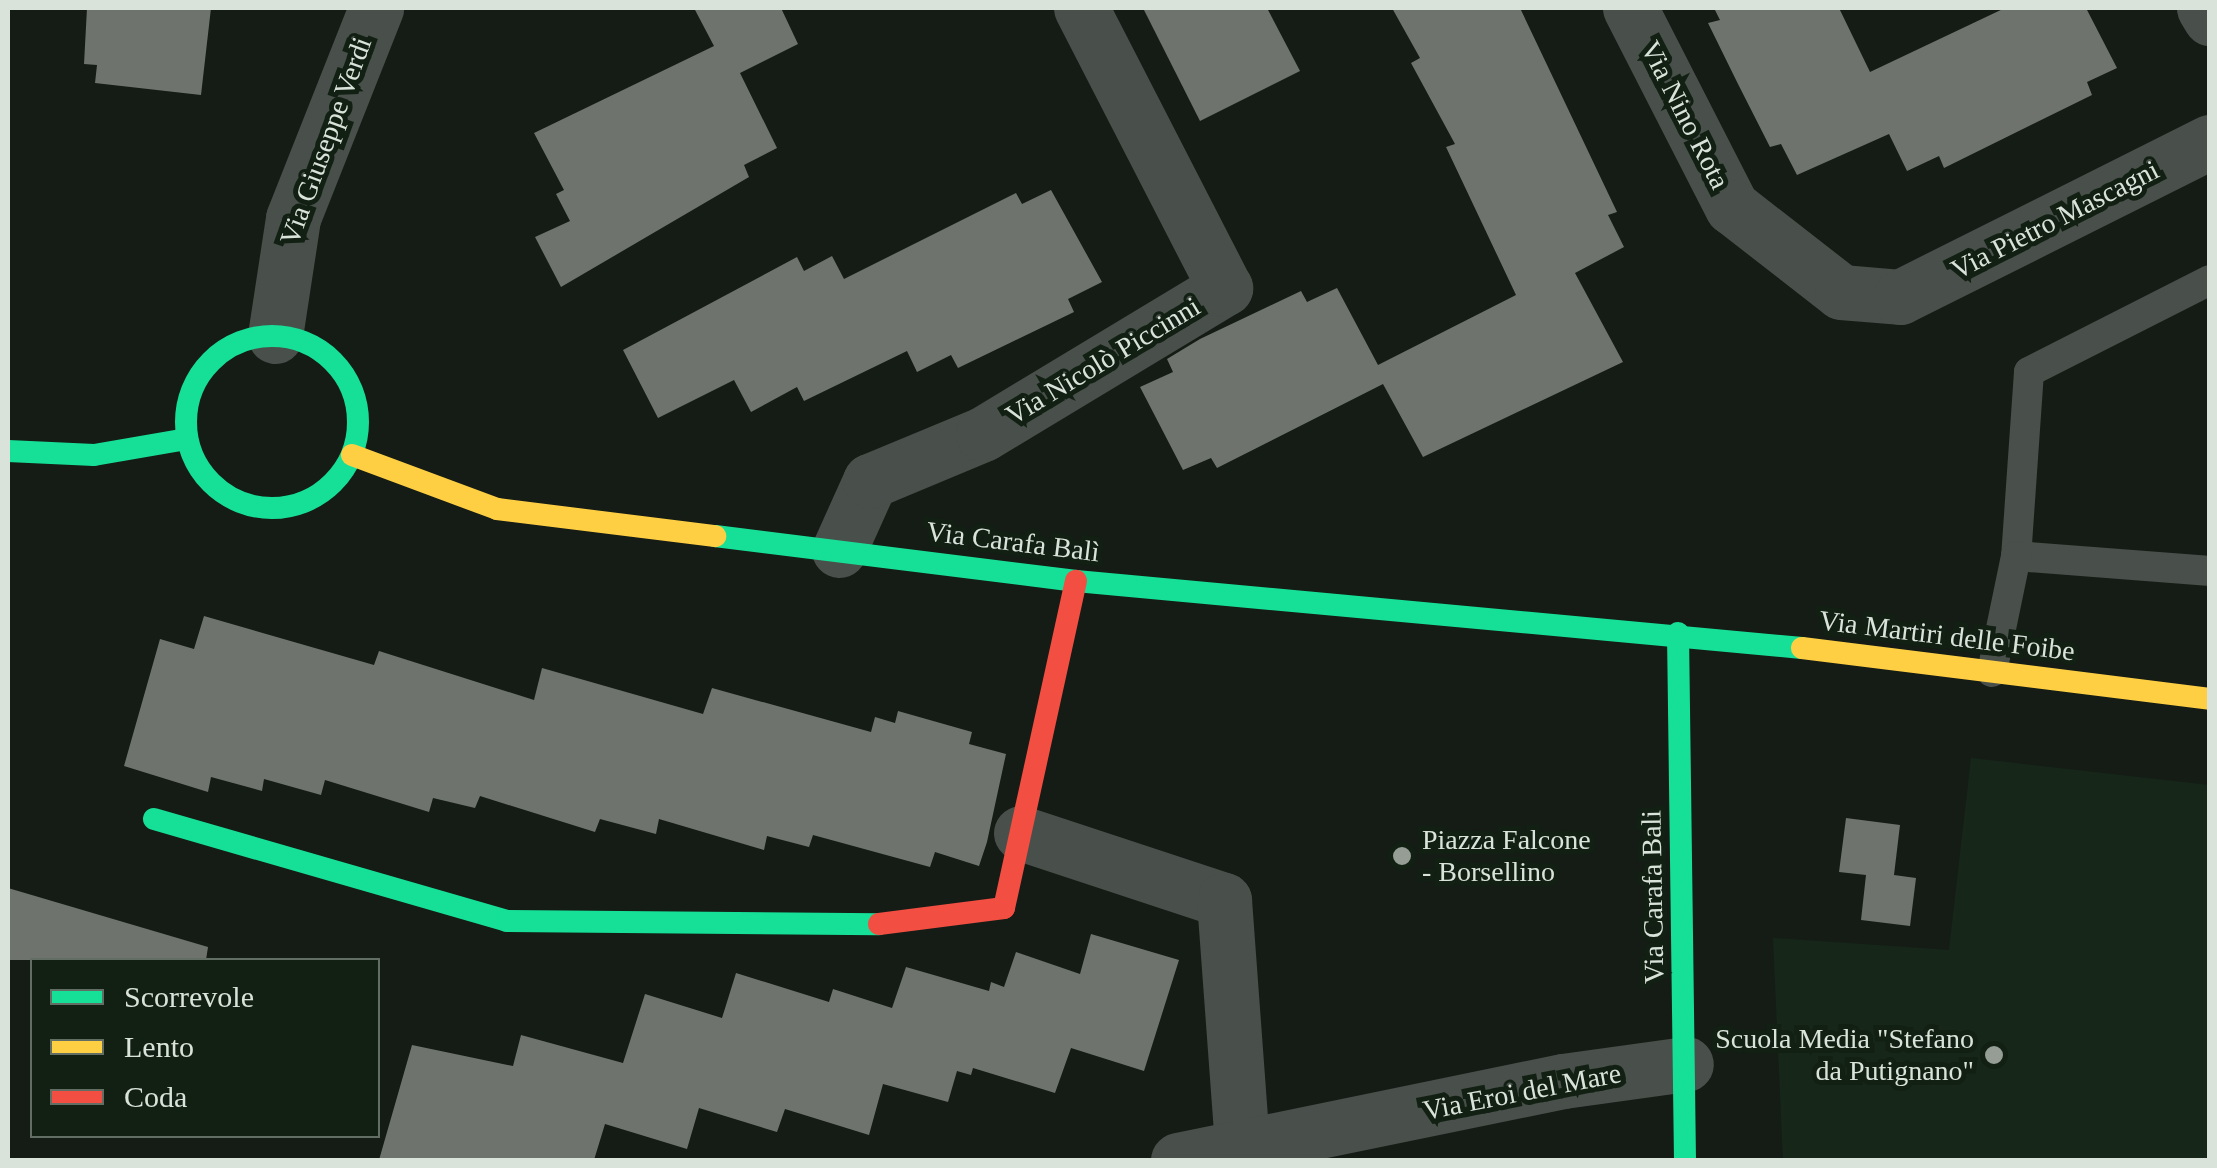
<!DOCTYPE html>
<meta charset="utf-8">
<style>
body{margin:0}
#map{position:relative;width:2217px;height:1168px;overflow:hidden;background:#151c16;font-family:Georgia,serif}
div>[style]{position:absolute}
[style*='--x']{left:calc(var(--x)*1px);top:calc(var(--y)*1px);width:calc(var(--w)*1px);rotate:calc(var(--a)*1deg)}
.built>*{inset:0;background:#162719}
.building>*{inset:0;background:#6e736e}
.lane>*{height:30px;margin:-15px;padding:0 15px;transform-origin:15px;border-radius:15px;background:#494f4a}
.street>*{height:55px;margin:-27.5px;padding:0 27.5px;transform-origin:27.5px;border-radius:27.5px;background:#494f4a}
.fast>*{height:22px;margin:-11px;padding:0 11px;transform-origin:11px;border-radius:11px;background:#16e098}
.fast>.ring{margin:-11px;padding:0;box-sizing:content-box;background:none;border:22px solid #16e098;border-radius:50%}
.slow>*{height:22px;margin:-11px;padding:0 11px;transform-origin:11px;border-radius:11px;background:#ffcf43}
.jam>*{height:22px;margin:-11px;padding:0 11px;transform-origin:11px;border-radius:11px;background:#f24e42}
.dots>*{width:28px;height:28px;translate:-50% -50%;box-sizing:border-box;border:5px solid #121f13;border-radius:50%}
span{translate:-50% -50%;white-space:nowrap;text-align:center;line-height:1.15;-webkit-text-stroke:10px #121f13;paint-order:stroke}
.street-label{font-size:28px;color:#dae3da}
.poi-label{font-size:28px;color:#dae3da}
.left{translate:0 -50%;text-align:left}
.right{translate:-100% -50%;text-align:right}
.frame{position:absolute;inset:0;border:10px solid #dae3da;pointer-events:none}
.legend{position:absolute;left:30px;top:958px;width:350px;height:180px;box-sizing:border-box;background:#121f13;border:2px solid #626d63;margin:0;padding:12px 18px;list-style:none;font-size:30px;color:#dae3da}
.legend li{display:flex;align-items:center;gap:20px;height:50px}
.legend b{width:50px;border:2px solid #626d63}
</style>
<div id="map">
<div class="built">
<div style="clip-path:polygon(1971px 758px,2209px 785px,2209px 1160px,1783px 1160px,1773px 938px,1949px 950px)"></div>
</div>
<div class="building">
<div style="clip-path:polygon(87px 8px,211px 8px,201px 95px,95px 83px,97px 65px,84px 64px)"></div>
<div style="clip-path:polygon(694px 8px,781px 8px,798px 44px,740px 73px,777px 148px,744px 165px,749px 177px,561px 287px,535px 237px,570px 221px,556px 194px,564px 190px,534px 133px,714px 46px)"></div>
<div style="clip-path:polygon(1143px 8px,1267px 8px,1300px 71px,1200px 121px)"></div>
<div style="clip-path:polygon(1392px 8px,1520px 8px,1617px 212px,1608px 215px,1624px 247px,1575px 273px,1623px 362px,1423px 457px,1383px 384px,1217px 468px,1211px 458px,1183px 470px,1140px 387px,1173px 372px,1167px 359px,1200px 339px,1301px 291px,1307px 302px,1337px 288px,1378px 365px,1516px 295px,1446px 147px,1455px 144px,1411px 63px,1420px 58px)"></div>
<div style="clip-path:polygon(1714px 8px,1839px 8px,1870px 72px,2005px 8px,2086px 8px,2117px 68px,2087px 82px,2092px 95px,1944px 168px,1939px 156px,1907px 171px,1889px 134px,1797px 175px,1781px 144px,1770px 147px,1738px 84px,1708px 23px,1720px 20px)"></div>
<div style="clip-path:polygon(1051px 190px,1102px 282px,1068px 299px,1074px 312px,958px 368px,951px 355px,917px 372px,907px 351px,804px 401px,797px 387px,751px 412px,734px 380px,658px 418px,623px 350px,797px 257px,804px 271px,832px 256px,844px 279px,1016px 193px,1022px 204px)"></div>
<div style="clip-path:polygon(204px 616px,374px 665px,379px 651px,534px 700px,542px 668px,703px 714px,712px 688px,871px 732px,875px 717px,895px 723px,898px 711px,972px 732px,969px 744px,1006px 754px,987px 842px,979px 866px,935px 852px,930px 867px,813px 835px,809px 847px,767px 836px,764px 850px,659px 819px,656px 834px,600px 819px,595px 832px,480px 796px,475px 808px,433px 798px,429px 812px,325px 780px,321px 795px,264px 779px,262px 791px,211px 777px,208px 792px,124px 766px,160px 639px,194px 649px)"></div>
<div style="clip-path:polygon(1846px 818px,1900px 825px,1894px 875px,1916px 878px,1910px 926px,1861px 920px,1866px 875px,1839px 872px)"></div>
<div style="clip-path:polygon(8px 888px,208px 947px,206px 960px,8px 960px)"></div>
<div style="clip-path:polygon(1091px 934px,1179px 960px,1144px 1071px,1071px 1048px,1055px 1093px,973px 1068px,971px 1075px,957px 1071px,948px 1102px,883px 1084px,869px 1135px,785px 1109px,777px 1132px,699px 1108px,687px 1149px,605px 1124px,594px 1160px,379px 1160px,412px 1045px,513px 1066px,521px 1035px,623px 1063px,645px 994px,722px 1018px,736px 973px,829px 1002px,833px 989px,892px 1008px,906px 967px,989px 991px,991px 982px,1004px 987px,1016px 952px,1080px 974px)"></div>
</div>
<div class="lane">
<div style="--x:2210;--y:280;--w:203;--a:153.1"></div>
<div style="--x:2029;--y:372;--w:184;--a:94"></div>
<div style="--x:2016;--y:556;--w:195;--a:4.4"></div>
<div style="--x:1992;--y:672;--w:118;--a:-78.3"></div>
</div>
<div class="street">
<div style="--x:1630;--y:8;--w:224;--a:62.9"></div>
<div style="--x:1732;--y:207;--w:138;--a:37.9"></div>
<div style="--x:1841;--y:292;--w:59;--a:4.8"></div>
<div style="--x:1900;--y:297;--w:347;--a:-26.6"></div>
<div style="--x:2204;--y:8;--w:12;--a:59"></div>
<div style="--x:275;--y:336;--w:119;--a:-81.3"></div>
<div style="--x:293;--y:218;--w:226;--a:-68.4"></div>
<div style="--x:839;--y:550;--w:76;--a:-65.8"></div>
<div style="--x:870;--y:481;--w:122;--a:-22.6"></div>
<div style="--x:983;--y:434;--w:283;--a:-31.1"></div>
<div style="--x:1225;--y:288;--w:315;--a:-117.2"></div>
<div style="--x:1021;--y:833;--w:214;--a:18.3"></div>
<div style="--x:1224;--y:900;--w:248;--a:85.8"></div>
<div style="--x:1178;--y:1160;--w:393;--a:-11.6"></div>
<div style="--x:1563;--y:1081;--w:124;--a:-7.9"></div>
</div>
<div class="fast">
<div class="ring" style="left:186px;top:336px;width:150px;height:150px"></div>
<div style="--x:8;--y:451;--w:86;--a:2.7"></div>
<div style="--x:94;--y:455;--w:94;--a:-9.8"></div>
<div style="--x:715;--y:536;--w:364;--a:7.1"></div>
<div style="--x:1076;--y:581;--w:729;--a:5.27"></div>
<div style="--x:1678;--y:633;--w:527;--a:89.24"></div>
<div style="--x:154;--y:819;--w:367;--a:16.1"></div>
<div style="--x:507;--y:921;--w:372;--a:0.5"></div>
</div>
<div class="slow">
<div style="--x:352;--y:455;--w:155;--a:20.4"></div>
<div style="--x:497;--y:509;--w:220;--a:7.1"></div>
<div style="--x:1802;--y:648;--w:411;--a:7.1"></div>
</div>
<div class="jam">
<div style="--x:879;--y:924;--w:126;--a:-7.3"></div>
<div style="--x:1004;--y:908;--w:335;--a:-77.6"></div>
</div>
<div class="dots">
<div style="left:1402px;top:856px;background:#959d95"></div>
<div style="left:1994px;top:1055px;background:#959d95"></div>
</div>
<div class="street-label">
<span style="left:1685px;top:115px;rotate:63deg">Via Nino Rota</span>
<span style="left:326px;top:141px;rotate:-70deg">Via Giuseppe Verdi</span>
<span style="left:2055px;top:220px;rotate:-27deg">Via Pietro Mascagni</span>
<span style="left:1103px;top:361px;rotate:-31deg">Via Nicolò Piccinni</span>
<span style="left:1013px;top:542px;rotate:7deg">Via Carafa Balì</span>
<span style="left:1947px;top:636px;rotate:7deg">Via Martiri delle Foibe</span>
<span style="left:1653px;top:897px;rotate:-91deg">Via Carafa Bali</span>
<span style="left:1522px;top:1092px;rotate:-11deg">Via Eroi del Mare</span>
</div>
<div class="poi-label">
<span class="left" style="left:1422px;top:856px">Piazza Falcone<br>- Borsellino</span>
<span class="right" style="left:1974px;top:1055px">Scuola Media "Stefano<br>da Putignano"</span>
</div>
<div class="frame"></div>
<ul class="legend">
<li><b style="height:12px;background:#16e098"></b>Scorrevole</li>
<li><b style="height:12px;background:#ffcf43"></b>Lento</li>
<li><b style="height:12px;background:#f24e42"></b>Coda</li>
</ul>
</div>
